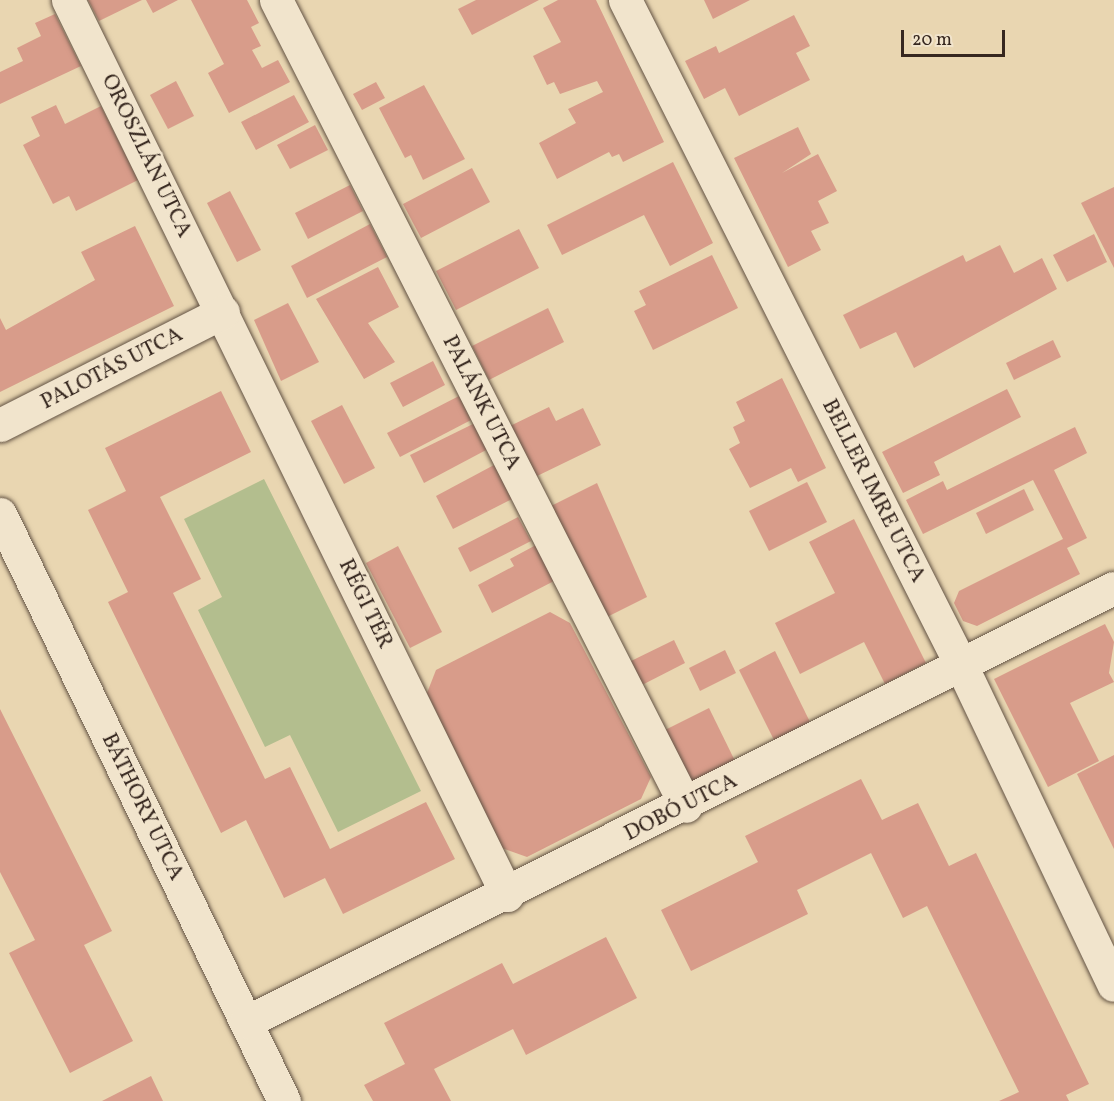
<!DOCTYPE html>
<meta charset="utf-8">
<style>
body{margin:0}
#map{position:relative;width:1114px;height:1101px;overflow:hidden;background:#e9d6b1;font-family:Vollkorn,serif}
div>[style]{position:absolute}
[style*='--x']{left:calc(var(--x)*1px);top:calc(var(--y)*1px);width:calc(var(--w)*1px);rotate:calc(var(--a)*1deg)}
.green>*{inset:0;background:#b3be8e}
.building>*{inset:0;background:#d89c8a}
.roads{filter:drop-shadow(0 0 2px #635344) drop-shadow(0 0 2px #635344)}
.street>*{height:33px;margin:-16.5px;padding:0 16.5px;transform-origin:16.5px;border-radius:16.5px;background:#f1e4cc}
span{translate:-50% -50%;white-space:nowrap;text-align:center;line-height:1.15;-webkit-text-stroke:5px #f1e4cc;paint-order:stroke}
.street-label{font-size:22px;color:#36271f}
.scale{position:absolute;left:901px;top:30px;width:104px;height:27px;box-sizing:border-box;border:3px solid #36271f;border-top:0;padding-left:8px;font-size:18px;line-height:21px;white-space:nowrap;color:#36271f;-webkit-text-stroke:4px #f1e4cc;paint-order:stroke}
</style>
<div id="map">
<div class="green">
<div style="clip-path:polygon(264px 479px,421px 791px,338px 832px,290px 735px,265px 747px,198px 610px,222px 597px,184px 519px)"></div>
</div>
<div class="building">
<div style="clip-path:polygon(88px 0,142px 0,99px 21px)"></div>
<div style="clip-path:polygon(146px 0,178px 0,153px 13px)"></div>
<div style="clip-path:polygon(191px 0,247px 0,259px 23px,251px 27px,261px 46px,252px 50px,262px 68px,278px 60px,290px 82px,229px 113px,208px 73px,224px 64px)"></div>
<div style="clip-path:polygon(476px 0,539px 0,472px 35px,458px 9px)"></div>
<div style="clip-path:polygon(558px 0,596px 0,664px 142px,623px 162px,619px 154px,612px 157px,609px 152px,557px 179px,539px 143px,576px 123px,568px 109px,603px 92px,597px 81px,560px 94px,554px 82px,547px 85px,533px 56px,561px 42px,543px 8px)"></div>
<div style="clip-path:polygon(704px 0,750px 0,713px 19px)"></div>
<div style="clip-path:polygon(55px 14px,81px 66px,0 104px,0 72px,23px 61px,17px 48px,41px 36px,35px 23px)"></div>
<div style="clip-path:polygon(794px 15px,810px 46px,796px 53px,810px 80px,739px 116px,725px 88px,704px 99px,685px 61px,716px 46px,719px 53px)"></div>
<div style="clip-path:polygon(176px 81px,194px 116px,168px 129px,150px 95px)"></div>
<div style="clip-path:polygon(376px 82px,385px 98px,362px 110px,353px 94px)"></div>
<div style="clip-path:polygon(424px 85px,465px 159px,423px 180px,411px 155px,405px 158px,379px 108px)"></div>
<div style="clip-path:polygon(294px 95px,309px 122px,256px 150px,241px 122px)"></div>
<div style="clip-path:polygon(56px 105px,65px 124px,101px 106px,138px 180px,76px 211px,69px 196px,53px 204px,23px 145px,40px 136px,31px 117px)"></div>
<div style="clip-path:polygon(315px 125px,328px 150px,290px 169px,277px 145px)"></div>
<div style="clip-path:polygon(798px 127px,811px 154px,782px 173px,818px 154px,837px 191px,818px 201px,829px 223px,811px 231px,821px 250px,788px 267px,734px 158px)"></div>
<div style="clip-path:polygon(673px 162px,713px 243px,670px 266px,644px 215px,562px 255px,547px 225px)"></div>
<div style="clip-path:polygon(472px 168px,490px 202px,421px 238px,403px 204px)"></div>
<div style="clip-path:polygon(350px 185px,363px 211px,308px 239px,295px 213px)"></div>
<div style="clip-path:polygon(1114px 187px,1114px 268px,1081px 203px)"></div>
<div style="clip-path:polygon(230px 191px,261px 250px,237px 262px,207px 203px)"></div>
<div style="clip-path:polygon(370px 224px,387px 257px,307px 298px,291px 266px)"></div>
<div style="clip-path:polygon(135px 226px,174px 306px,0 392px,0 318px,6px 330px,95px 280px,81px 252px)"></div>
<div style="clip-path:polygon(519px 229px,539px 268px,456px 310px,436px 271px)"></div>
<div style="clip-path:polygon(1094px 234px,1107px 262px,1067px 282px,1053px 255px)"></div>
<div style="clip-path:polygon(1000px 245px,1014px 273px,1042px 258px,1057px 289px,914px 368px,896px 332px,860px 349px,843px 315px,963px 255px,966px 262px)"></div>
<div style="clip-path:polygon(712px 255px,738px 308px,653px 350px,634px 311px,646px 305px,639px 291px)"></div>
<div style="clip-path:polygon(378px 267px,399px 307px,368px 323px,395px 362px,364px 379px,316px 299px)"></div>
<div style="clip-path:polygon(288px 303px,319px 362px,281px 381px,254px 320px)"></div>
<div style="clip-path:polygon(548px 308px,564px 342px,489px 380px,472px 346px)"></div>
<div style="clip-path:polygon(1053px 340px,1061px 357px,1014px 380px,1006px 363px)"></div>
<div style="clip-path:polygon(433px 361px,445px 385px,403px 407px,390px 383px)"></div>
<div style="clip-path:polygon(782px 378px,826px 468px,798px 482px,791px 468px,750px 488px,729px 449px,740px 443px,733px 427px,745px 421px,736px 402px)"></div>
<div style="clip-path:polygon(1007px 389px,1021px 417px,934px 462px,940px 475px,903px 493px,882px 452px)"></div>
<div style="clip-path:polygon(221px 391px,251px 452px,160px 497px,201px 579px,173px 593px,265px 779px,290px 767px,330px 849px,426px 802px,455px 859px,343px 914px,325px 878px,284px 898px,246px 820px,221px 833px,108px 602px,128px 592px,88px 510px,126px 491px,105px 448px)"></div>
<div style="clip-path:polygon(459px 396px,471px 420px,400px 457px,387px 433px)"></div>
<div style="clip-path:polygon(342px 405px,375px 468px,344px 484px,311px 421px)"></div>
<div style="clip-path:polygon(549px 407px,556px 421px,583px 408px,601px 445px,535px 477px,510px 426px)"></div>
<div style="clip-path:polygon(475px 423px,488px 449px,424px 483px,410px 455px)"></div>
<div style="clip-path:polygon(1075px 427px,1087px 453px,1054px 470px,1087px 538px,1067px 548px,1080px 574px,977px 626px,963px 621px,954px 603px,959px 591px,1063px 539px,1033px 480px,923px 534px,906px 500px,943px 481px,947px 490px)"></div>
<div style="clip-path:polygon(494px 465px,512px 499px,453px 529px,436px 496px)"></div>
<div style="clip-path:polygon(807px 482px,827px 522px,769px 551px,749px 511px)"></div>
<div style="clip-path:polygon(597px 483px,647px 597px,607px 617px,551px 506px)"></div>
<div style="clip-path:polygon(1024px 489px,1034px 510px,986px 534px,976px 513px)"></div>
<div style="clip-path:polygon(518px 517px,531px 541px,470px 572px,458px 548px)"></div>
<div style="clip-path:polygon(854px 519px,926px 663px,885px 684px,864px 642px,800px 674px,775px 623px,835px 593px,809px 542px)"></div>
<div style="clip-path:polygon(536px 545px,554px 581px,492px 613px,478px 585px,514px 566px,510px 559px)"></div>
<div style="clip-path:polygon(398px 546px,442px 632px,410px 648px,366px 563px)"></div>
<div style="clip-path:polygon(550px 612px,570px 623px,651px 777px,641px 799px,527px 857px,502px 848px,427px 693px,436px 670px)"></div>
<div style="clip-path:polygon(1105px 624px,1114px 642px,1109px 673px,1114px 682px,1070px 703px,1099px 761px,1048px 787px,994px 679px)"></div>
<div style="clip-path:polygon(674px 640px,685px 663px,642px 685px,631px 661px)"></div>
<div style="clip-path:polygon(725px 650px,736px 673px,700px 691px,689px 668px)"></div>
<div style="clip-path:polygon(775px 651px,812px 726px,776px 744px,739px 670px)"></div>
<div style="clip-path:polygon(709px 708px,736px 763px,693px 785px,665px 730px)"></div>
<div style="clip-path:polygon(0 709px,112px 931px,84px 945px,133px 1041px,70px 1073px,9px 953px,35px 940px,0 872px)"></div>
<div style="clip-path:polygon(1114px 755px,1114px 849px,1077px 774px)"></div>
<div style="clip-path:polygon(861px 779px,882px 820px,918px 803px,949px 866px,976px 853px,1089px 1084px,1066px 1095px,1069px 1101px,999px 1101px,1019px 1092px,927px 906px,903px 918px,871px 853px,797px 890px,808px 914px,691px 971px,661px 910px,758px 862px,745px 836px)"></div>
<div style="clip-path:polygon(606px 937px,637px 998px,526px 1055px,513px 1029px,434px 1069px,451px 1101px,373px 1101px,364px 1085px,405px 1064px,384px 1023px,502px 963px,513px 984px)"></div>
<div style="clip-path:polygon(151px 1076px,163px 1101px,102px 1101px)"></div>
</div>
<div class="roads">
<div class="street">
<div style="--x:68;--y:0;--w:997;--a:63.87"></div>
<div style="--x:276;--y:0;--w:904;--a:63.04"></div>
<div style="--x:625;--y:0;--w:747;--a:63.19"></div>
<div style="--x:962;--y:667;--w:352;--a:64.5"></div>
<div style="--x:0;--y:425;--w:250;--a:-26.9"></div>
<div style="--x:0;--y:514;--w:652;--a:64.18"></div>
<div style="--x:246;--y:1022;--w:970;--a:-26.57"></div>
</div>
</div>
<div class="street-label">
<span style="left:146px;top:156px;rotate:64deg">OROSZLÁN UTCA</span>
<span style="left:112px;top:369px;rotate:-27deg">PALOTÁS UTCA</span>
<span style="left:481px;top:403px;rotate:63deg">PALÁNK UTCA</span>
<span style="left:873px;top:491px;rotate:63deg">BELLER IMRE UTCA</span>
<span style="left:365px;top:604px;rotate:64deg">RÉGI TÉR</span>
<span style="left:142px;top:807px;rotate:64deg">BÁTHORY UTCA</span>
<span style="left:681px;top:808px;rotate:-27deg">DOBÓ UTCA</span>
</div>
<div class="scale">20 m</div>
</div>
